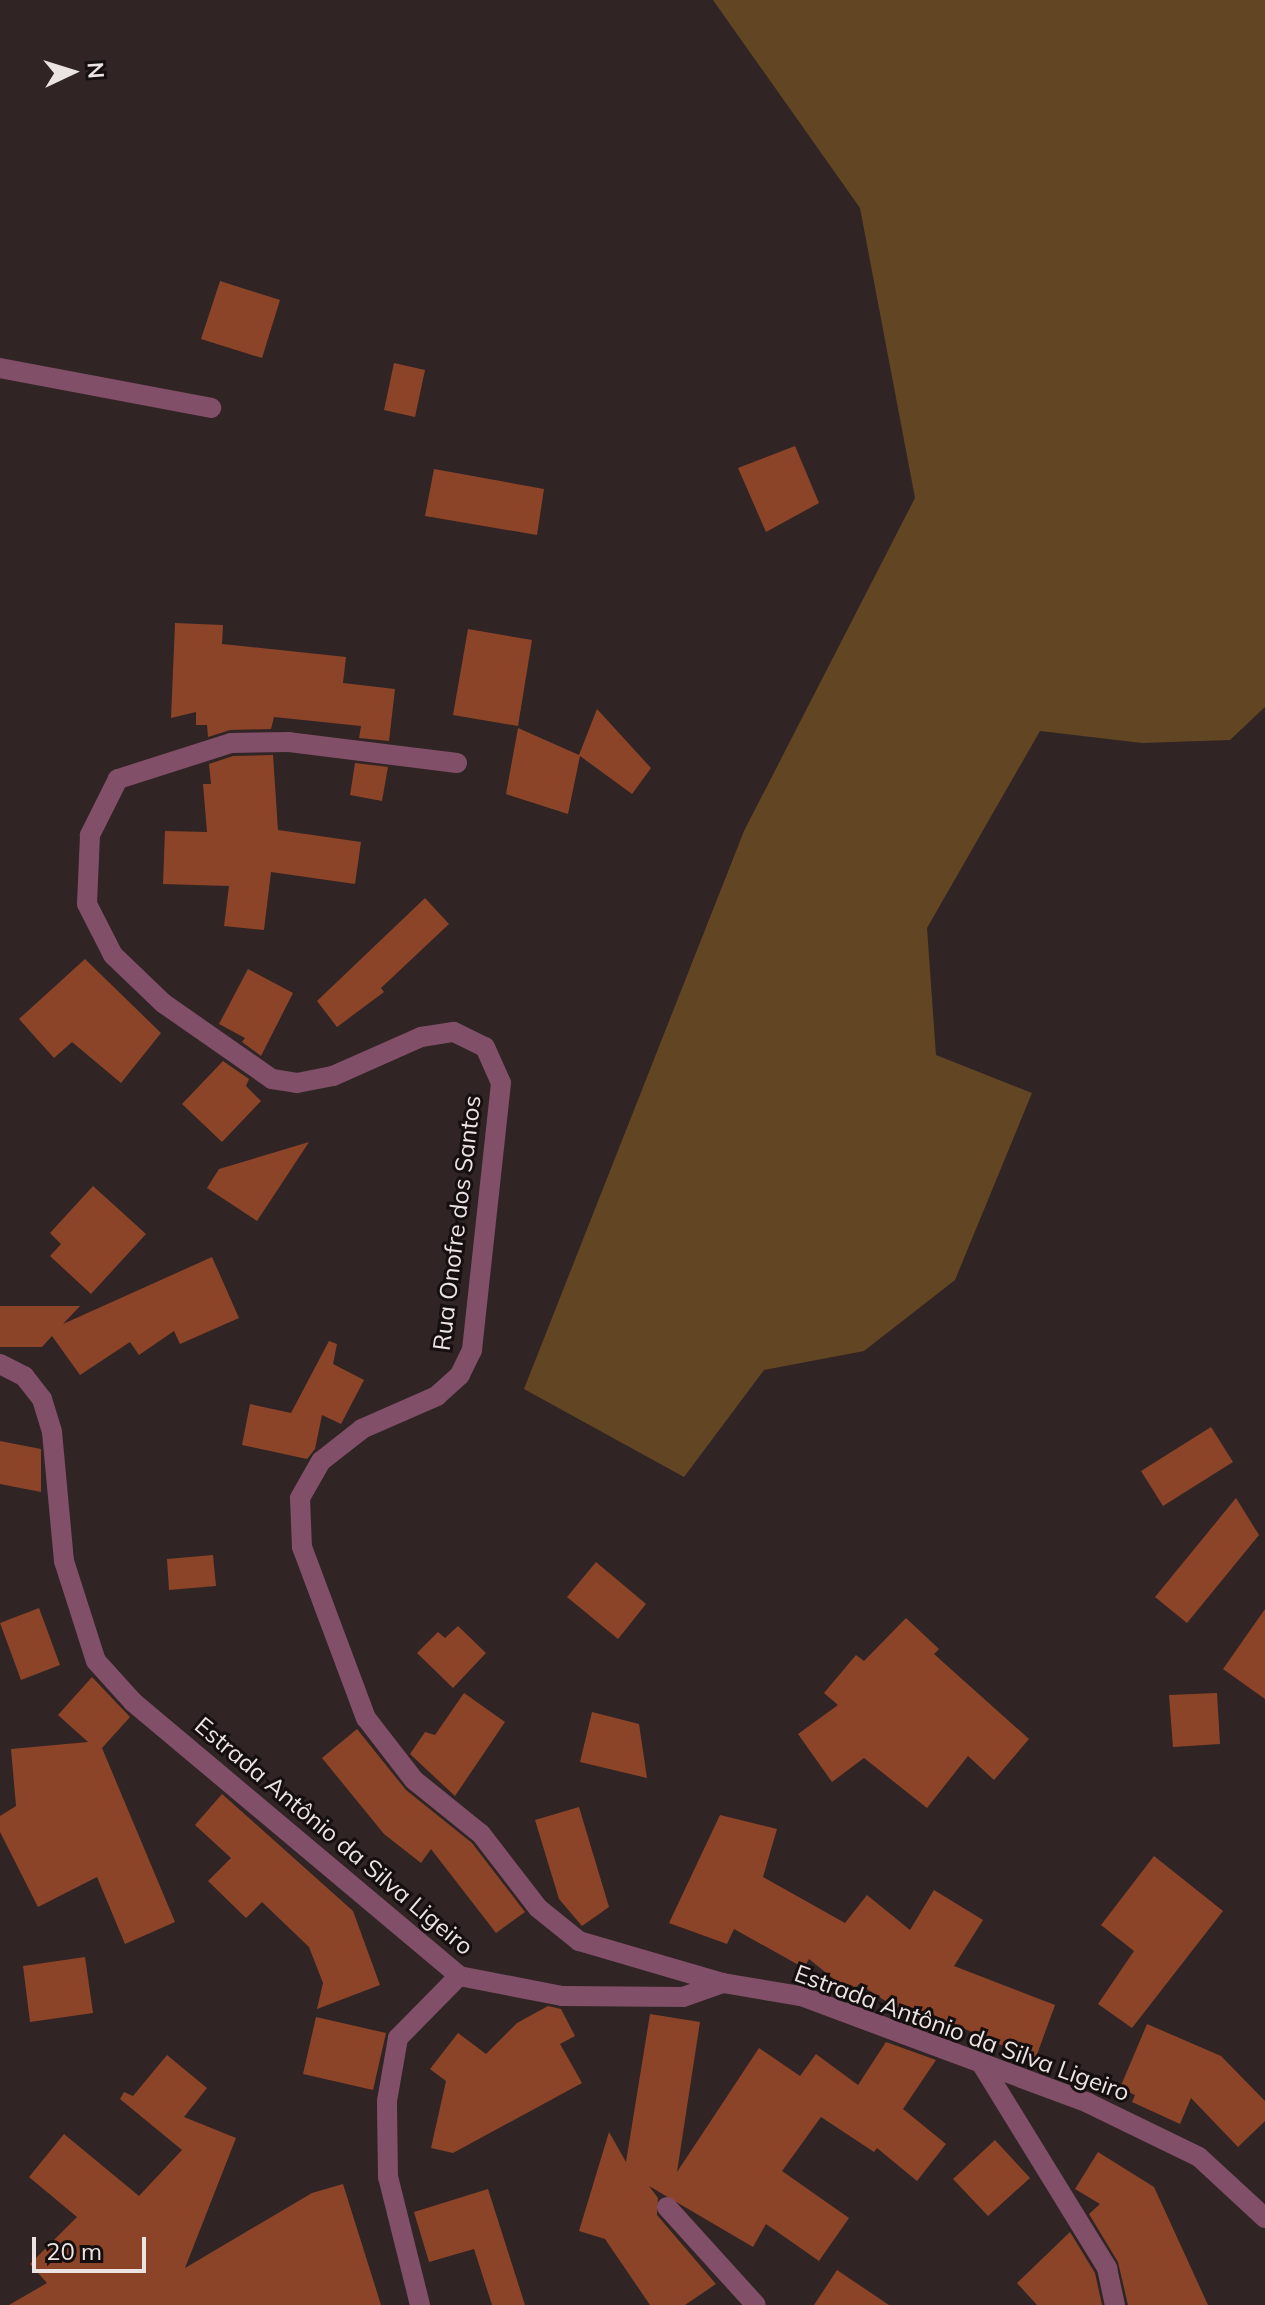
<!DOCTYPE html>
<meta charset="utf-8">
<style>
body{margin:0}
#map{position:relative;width:1265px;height:2305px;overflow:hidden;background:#312424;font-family:Mulish,sans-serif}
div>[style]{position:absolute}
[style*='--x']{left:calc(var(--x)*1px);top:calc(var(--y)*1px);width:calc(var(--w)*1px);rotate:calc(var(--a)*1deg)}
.green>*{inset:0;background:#624523}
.building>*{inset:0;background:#8b4428}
.minor>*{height:20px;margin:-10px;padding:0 10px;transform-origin:10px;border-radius:10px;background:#814f68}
span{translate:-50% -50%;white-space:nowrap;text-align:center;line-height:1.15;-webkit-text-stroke:6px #150f0f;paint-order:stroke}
.street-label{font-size:24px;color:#ece3e3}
.north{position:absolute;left:32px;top:32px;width:80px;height:80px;-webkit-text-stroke:6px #150f0f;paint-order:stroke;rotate:86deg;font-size:22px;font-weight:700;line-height:32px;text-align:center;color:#ece3e3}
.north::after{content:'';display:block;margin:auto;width:28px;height:36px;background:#ece3e3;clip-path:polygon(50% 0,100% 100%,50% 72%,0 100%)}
.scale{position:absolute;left:32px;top:2237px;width:114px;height:36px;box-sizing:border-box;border:4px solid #ece3e3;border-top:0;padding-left:10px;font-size:24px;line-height:28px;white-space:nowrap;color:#ece3e3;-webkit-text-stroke:6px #150f0f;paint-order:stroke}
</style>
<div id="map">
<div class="green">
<div style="clip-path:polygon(713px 0,1265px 0,1265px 707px,1230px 740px,1142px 743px,1040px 731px,927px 928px,936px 1055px,1032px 1093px,955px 1280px,864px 1351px,764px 1370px,684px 1477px,524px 1389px,744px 831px,915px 498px,860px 208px)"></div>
</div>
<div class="building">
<div style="clip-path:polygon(220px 281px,280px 300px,262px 358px,201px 339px)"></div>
<div style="clip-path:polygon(394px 363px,425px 370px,415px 417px,384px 410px)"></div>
<div style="clip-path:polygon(795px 446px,819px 503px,766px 532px,738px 468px)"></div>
<div style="clip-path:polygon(434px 469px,544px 489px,537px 535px,425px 516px)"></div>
<div style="clip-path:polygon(175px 623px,223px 625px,222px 644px,346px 657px,343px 683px,395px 689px,389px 741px,359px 738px,361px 726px,274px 717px,271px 729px,230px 730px,208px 737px,207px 725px,196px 725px,196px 712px,171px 718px)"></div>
<div style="clip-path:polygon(468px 629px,532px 640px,518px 726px,453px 715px)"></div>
<div style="clip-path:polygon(597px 709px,651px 768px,632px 794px,580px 756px,568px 814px,506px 794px,518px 728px,579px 755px)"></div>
<div style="clip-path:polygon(273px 755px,278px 830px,361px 842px,355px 884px,271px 872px,264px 930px,224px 926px,229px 886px,163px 884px,165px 831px,207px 832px,203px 784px,211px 784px,209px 764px,233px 756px)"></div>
<div style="clip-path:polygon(355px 763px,388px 767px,382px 801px,350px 795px)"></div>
<div style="clip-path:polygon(425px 898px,449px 924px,381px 988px,384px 992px,337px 1027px,317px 1001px)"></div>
<div style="clip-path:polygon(85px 959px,161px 1033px,121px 1083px,72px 1042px,54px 1058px,19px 1019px)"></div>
<div style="clip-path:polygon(248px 969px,293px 993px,261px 1056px,242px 1042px,245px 1038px,219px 1024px)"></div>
<div style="clip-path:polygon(223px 1061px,249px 1079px,246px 1086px,261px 1101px,222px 1142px,182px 1104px)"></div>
<div style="clip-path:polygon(309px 1142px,257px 1221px,207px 1188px,219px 1169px)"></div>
<div style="clip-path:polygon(93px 1186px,146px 1234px,91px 1294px,50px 1256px,61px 1244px,50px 1233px)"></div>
<div style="clip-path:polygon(212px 1257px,239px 1318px,180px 1344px,174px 1331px,139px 1355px,130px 1342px,80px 1375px,52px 1336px,42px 1347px,0 1347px,0 1306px,80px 1306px,63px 1324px)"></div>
<div style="clip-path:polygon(329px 1341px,337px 1344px,333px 1364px,364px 1380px,341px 1424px,322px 1415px,315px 1449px,307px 1459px,242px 1445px,250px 1404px,291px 1413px)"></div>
<div style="clip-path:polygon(1211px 1427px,1233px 1462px,1163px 1506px,1141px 1471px)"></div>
<div style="clip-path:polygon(0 1441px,41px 1449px,41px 1492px,0 1484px)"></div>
<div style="clip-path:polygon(1236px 1498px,1259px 1535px,1187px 1623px,1155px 1597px)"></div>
<div style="clip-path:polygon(213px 1555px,216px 1586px,169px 1590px,167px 1559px)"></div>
<div style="clip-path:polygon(596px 1562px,646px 1604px,618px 1639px,567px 1597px)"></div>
<div style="clip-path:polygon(39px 1608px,60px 1665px,21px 1680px,0 1623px)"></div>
<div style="clip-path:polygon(1265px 1609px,1265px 1699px,1223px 1669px)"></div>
<div style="clip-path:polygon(906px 1618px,939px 1649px,934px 1654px,1029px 1739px,994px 1780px,968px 1756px,927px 1808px,864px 1758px,832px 1782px,798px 1734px,838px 1705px,824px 1693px,856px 1655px,864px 1661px)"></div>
<div style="clip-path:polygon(458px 1626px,486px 1653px,453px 1688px,417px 1653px,438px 1632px,445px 1638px)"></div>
<div style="clip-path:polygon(92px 1677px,130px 1717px,102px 1748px,175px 1922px,125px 1944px,97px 1877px,38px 1907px,0 1832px,0 1816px,16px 1806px,11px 1749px,88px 1742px,58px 1715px)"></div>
<div style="clip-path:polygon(464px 1693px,505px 1722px,455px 1796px,410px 1754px,425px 1732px,435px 1735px)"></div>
<div style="clip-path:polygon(1217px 1693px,1220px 1744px,1173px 1747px,1169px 1695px)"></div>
<div style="clip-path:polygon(592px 1712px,639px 1724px,647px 1778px,580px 1762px)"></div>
<div style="clip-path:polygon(357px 1729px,406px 1790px,472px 1843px,525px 1912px,496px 1933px,431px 1849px,421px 1863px,384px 1834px,322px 1758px)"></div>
<div style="clip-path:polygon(222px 1794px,353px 1911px,380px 1985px,317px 2009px,323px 1983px,309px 1947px,262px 1902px,246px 1918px,208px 1881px,231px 1858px,195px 1825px)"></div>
<div style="clip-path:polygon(579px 1807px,609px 1907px,582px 1926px,559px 1899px,535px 1820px)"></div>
<div style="clip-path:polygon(720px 1815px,777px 1829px,763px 1877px,845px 1923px,867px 1895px,910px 1930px,934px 1890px,983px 1920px,954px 1966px,1055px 2005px,1035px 2060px,929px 2013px,923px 2025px,859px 1984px,851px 1993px,809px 1959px,804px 1968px,734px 1929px,727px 1944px,669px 1923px)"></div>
<div style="clip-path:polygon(1154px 1856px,1223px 1911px,1132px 2028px,1098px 2004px,1134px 1951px,1101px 1925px)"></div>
<div style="clip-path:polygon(85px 1957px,93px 2013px,30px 2022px,23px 1966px)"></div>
<div style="clip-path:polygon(548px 2006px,561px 2009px,575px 2036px,560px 2044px,582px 2083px,453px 2153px,431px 2148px,446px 2081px,430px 2069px,458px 2033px,486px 2054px,517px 2023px)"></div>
<div style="clip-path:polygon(650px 2014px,700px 2022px,677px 2172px,759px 2048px,800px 2076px,816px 2054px,858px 2085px,886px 2042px,936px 2060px,903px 2109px,946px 2144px,917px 2181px,877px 2148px,874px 2152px,821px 2117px,782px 2171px,849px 2218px,819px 2261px,766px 2224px,753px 2247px,649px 2186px,658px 2198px,657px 2215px,716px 2284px,685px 2305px,650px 2305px,605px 2239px,579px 2231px,609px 2132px,626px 2162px)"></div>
<div style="clip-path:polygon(316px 2017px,386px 2033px,373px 2090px,303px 2074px)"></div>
<div style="clip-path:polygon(1147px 2024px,1221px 2056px,1265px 2101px,1265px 2121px,1238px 2147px,1191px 2098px,1180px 2124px,1132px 2102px,1135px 2095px,1120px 2088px)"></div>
<div style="clip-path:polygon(167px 2055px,207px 2088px,184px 2117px,236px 2138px,185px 2268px,312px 2193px,343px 2184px,381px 2305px,9px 2305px,47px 2283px,30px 2264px,77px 2217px,29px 2177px,64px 2134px,139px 2196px,182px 2150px,120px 2099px,124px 2092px,133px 2096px)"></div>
<div style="clip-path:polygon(995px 2140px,1030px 2178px,988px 2216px,953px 2179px)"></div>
<div style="clip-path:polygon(1098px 2152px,1154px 2187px,1208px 2305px,1128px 2305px,1118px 2262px,1089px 2214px,1100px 2204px,1075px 2189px)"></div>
<div style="clip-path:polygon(488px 2189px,525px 2305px,492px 2305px,474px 2249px,429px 2262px,414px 2212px)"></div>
<div style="clip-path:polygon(1070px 2232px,1095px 2273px,1102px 2305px,1037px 2305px,1017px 2283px)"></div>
<div style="clip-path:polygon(837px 2270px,889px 2305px,814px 2305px)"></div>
</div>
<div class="minor">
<div style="--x:0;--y:368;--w:215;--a:10.7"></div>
<div style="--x:457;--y:763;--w:169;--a:-172.9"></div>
<div style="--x:289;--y:742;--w:58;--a:179"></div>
<div style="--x:231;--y:743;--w:119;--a:162.3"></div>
<div style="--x:118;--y:779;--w:63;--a:116.6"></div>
<div style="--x:90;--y:835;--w:69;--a:92.5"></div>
<div style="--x:87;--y:904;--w:57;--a:63"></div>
<div style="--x:113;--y:955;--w:69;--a:43.8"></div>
<div style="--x:163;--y:1003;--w:133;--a:34.9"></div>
<div style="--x:272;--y:1079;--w:25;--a:9"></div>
<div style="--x:297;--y:1083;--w:37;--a:-11"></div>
<div style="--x:333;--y:1076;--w:96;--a:-23.9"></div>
<div style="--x:421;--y:1037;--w:33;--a:-9"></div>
<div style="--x:454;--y:1032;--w:34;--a:26"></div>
<div style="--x:485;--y:1047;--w:39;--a:66"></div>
<div style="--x:501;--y:1083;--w:269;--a:96.2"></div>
<div style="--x:472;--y:1350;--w:28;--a:116"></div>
<div style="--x:460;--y:1375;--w:31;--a:138"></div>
<div style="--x:437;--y:1396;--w:82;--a:156.3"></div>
<div style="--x:362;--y:1429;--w:52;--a:142"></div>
<div style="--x:321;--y:1461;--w:43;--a:119.6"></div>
<div style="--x:300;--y:1498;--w:49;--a:87.7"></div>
<div style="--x:302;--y:1547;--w:183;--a:69.5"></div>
<div style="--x:366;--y:1718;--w:78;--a:52.3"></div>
<div style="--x:414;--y:1780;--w:86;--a:38.9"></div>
<div style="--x:481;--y:1834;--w:93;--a:52.4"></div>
<div style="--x:538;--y:1908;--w:53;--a:38.8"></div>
<div style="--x:579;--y:1941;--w:150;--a:16.3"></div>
<div style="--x:0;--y:1364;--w:27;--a:27"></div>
<div style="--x:24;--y:1376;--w:29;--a:52"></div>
<div style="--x:42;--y:1399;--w:34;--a:73"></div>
<div style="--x:52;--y:1432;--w:130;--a:84.7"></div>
<div style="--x:64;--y:1561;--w:105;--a:72.3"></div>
<div style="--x:96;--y:1661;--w:55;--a:47.9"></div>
<div style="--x:133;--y:1702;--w:426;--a:40"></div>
<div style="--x:459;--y:1976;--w:105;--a:11"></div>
<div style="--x:562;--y:1996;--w:121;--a:0.5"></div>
<div style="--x:683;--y:1997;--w:42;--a:-19.3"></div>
<div style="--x:723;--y:1983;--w:79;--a:9.5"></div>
<div style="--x:801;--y:1996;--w:306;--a:20.4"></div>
<div style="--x:1088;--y:2103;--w:123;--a:25.9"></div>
<div style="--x:1199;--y:2157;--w:90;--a:42.7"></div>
<div style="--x:981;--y:2063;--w:241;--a:58.4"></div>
<div style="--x:1107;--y:2268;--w:38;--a:78"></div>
<div style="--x:667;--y:2207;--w:132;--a:47.8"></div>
<div style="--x:420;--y:2305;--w:132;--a:-104"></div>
<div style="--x:388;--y:2177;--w:76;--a:-90.8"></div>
<div style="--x:387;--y:2101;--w:64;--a:-80.1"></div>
<div style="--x:398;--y:2038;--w:87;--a:-45.5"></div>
</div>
<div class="street-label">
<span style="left:457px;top:1223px;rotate:-83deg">Rua Onofre dos Santos</span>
<span style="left:334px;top:1836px;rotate:40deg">Estrada Antônio da Silva Ligeiro</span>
<span style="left:962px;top:2033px;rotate:20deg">Estrada Antônio da Silva Ligeiro</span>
</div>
<div class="north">N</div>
<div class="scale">20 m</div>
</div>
